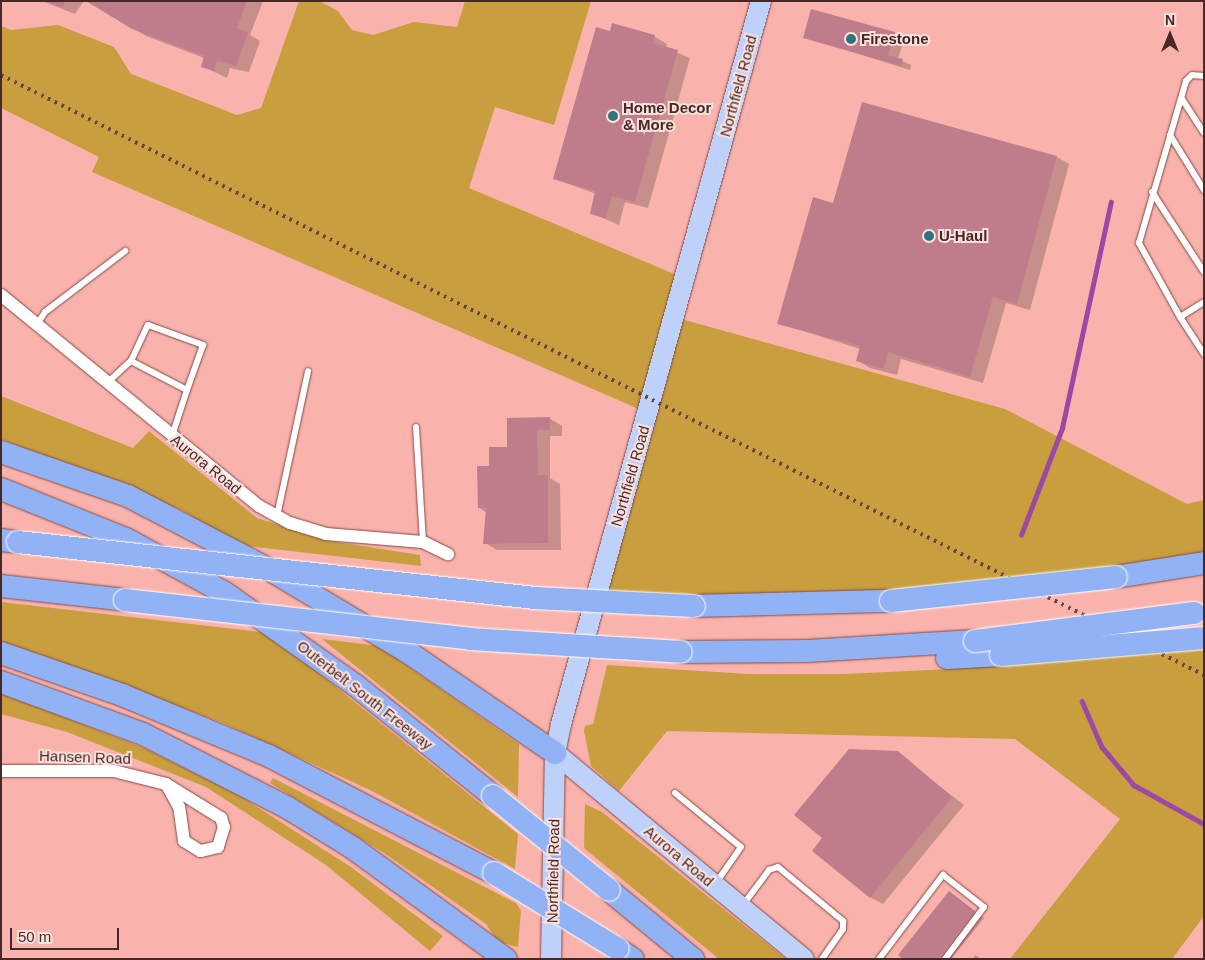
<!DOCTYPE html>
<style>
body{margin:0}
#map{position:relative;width:1205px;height:960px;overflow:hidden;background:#f9b3ac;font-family:Helvetica,sans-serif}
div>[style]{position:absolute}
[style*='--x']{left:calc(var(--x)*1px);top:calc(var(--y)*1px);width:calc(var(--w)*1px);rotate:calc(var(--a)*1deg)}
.green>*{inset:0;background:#c89e3f}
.shadow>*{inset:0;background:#0003}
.stream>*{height:4.5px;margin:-2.25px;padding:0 2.25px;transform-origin:2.25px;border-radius:2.25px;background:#9e48a5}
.building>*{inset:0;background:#bf7d8c}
.roads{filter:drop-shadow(0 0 1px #874a46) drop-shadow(0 0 1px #874a46)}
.lane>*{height:6px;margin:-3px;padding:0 3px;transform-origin:3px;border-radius:3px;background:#fff}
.street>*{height:12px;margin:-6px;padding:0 6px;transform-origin:6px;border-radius:6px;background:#fff}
.primary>*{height:20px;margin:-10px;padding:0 10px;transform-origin:10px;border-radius:10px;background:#bed1fa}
.highway>*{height:22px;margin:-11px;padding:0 11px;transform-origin:11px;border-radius:11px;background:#92b2f6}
.rail>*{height:4px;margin-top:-2px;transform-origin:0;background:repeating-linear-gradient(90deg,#684542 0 2.5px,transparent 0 7.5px)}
.bridges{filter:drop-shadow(0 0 1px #fff) drop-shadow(0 0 1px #fff)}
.highway-bridge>*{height:22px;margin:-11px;padding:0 11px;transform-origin:11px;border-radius:11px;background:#92b2f6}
.dots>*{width:14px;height:14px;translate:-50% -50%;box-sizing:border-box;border:2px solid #fee0dd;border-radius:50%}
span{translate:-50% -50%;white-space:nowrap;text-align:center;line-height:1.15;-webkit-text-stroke:4px #fee0dd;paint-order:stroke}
.poi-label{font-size:15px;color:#442927;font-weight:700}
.left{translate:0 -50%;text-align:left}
.street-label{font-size:15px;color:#442927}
.frame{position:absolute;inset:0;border:2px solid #442927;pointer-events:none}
.north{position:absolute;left:1145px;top:10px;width:50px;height:50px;-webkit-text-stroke:4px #fee0dd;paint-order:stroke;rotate:0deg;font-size:14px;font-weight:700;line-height:20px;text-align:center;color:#442927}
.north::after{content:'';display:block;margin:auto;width:18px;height:22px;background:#442927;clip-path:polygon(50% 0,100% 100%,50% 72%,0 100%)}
.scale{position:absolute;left:10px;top:928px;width:109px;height:22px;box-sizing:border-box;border:2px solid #442927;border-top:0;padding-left:6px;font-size:15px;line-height:18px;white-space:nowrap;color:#442927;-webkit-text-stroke:4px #fee0dd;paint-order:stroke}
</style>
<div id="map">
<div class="green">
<div style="clip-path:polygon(299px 1px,319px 1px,338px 11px,352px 30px,373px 35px,414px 22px,457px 27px,465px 1px,591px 1px,554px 125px,495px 107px,469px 188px,684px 278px,674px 317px,1005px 409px,1187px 504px,1204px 500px,1204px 563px,1116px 577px,594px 608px,648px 413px,92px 172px,99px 157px,1px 108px,1px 26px,11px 30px,58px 25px,114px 47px,131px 74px,237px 115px,261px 108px)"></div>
<div style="clip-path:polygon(1px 396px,133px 448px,149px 431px,257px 518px,330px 541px,420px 555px,421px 566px,238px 545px,182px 510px,1px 439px)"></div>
<div style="clip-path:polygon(1px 602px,269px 633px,518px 834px,515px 869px,370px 790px,221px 722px,1px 641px)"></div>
<div style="clip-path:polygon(1204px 638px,1204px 916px,1172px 959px,1010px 959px,1120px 819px,1015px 739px,667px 731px,619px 791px,591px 766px,584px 731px,585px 726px,593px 724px,607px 665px,748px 674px,845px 674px,951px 669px)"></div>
<div style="clip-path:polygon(322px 639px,379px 646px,519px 744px,518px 797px)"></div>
<div style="clip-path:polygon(1px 693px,144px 748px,240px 796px,351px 867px,443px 936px,430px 951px,326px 865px,206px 787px,67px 732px,1px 714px)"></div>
<div style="clip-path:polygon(273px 778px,516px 903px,521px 911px,518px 947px,498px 942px,486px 924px,384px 853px,270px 783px)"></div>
<div style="clip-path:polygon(585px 804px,602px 812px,786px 959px,719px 959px,584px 848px)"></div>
</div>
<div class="shadow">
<div style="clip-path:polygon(42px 1px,84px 1px,75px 14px)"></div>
<div style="clip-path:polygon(88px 1px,263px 1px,250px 35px,260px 41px,249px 72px,230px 68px,227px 78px,202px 66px,204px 58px,146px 36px)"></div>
<div style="clip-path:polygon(611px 32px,654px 36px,667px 44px,666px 48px,690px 58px,648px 208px,625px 202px,619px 225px,591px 213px,596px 194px,555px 179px)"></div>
<div style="clip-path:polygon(894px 33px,904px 39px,898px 59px,911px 65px,910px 70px,804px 37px)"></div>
<div style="clip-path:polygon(1057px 157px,1069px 164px,1030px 310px,1006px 303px,983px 383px,901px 359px,897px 375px,870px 368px,857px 360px,860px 349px,778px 323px,834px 204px)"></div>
<div style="clip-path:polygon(549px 418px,562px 426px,562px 436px,550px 436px,550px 478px,560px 484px,561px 550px,497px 550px,485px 543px,487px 513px,479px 508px,490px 467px)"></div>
<div style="clip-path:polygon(897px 753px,964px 805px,883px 904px,870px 897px,824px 838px)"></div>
<div style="clip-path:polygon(950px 892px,984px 918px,951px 959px,905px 959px)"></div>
<div style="clip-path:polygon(975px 955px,982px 959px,973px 959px)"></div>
</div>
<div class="stream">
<div style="--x:1021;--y:535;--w:115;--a:-69"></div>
<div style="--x:1062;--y:428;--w:231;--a:-77.8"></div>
<div style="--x:1082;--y:701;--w:50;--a:66.5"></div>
<div style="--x:1102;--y:747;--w:50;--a:49.9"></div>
<div style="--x:1134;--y:785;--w:80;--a:29.1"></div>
</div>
<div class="building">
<div style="clip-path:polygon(46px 1px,66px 1px,62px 7px)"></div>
<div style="clip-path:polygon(86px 1px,247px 1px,237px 28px,248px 32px,236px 66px,217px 61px,214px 71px,201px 67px,204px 56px,132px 29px)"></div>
<div style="clip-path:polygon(811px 9px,895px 32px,888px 55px,903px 59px,901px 66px,803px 38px)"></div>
<div style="clip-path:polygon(612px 23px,655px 35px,653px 43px,678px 50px,635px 202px,612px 196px,606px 218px,590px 214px,595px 191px,553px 179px,596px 27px,610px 31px)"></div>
<div style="clip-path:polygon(862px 102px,1057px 156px,1017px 304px,993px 297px,970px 377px,888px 352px,884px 369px,856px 361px,860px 346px,777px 324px,813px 197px,833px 203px)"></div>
<div style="clip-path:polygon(550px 417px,550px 430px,537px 430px,538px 475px,548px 475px,548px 543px,483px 544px,486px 508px,478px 508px,477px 466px,489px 466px,489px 447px,507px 447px,507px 418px)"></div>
<div style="clip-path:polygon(849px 749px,898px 751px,952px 797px,870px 898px,812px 851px,822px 838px,794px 815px)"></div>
<div style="clip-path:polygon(949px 891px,975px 911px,937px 959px,903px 959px,898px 955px)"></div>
</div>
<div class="roads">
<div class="lane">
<div style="--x:1182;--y:99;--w:40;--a:57.1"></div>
<div style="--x:1170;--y:135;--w:65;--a:58.3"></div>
<div style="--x:1152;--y:192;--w:95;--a:57"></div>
<div style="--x:1204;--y:302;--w:28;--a:148"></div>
<div style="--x:1180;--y:317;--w:44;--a:57"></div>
<div style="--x:1180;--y:317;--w:85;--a:-119"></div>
<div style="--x:1139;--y:243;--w:169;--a:-73.8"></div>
<div style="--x:1186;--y:81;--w:8;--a:-45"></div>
<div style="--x:1192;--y:75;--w:12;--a:5"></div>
<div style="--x:37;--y:324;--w:14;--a:-56"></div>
<div style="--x:45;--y:312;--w:101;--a:-37.3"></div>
<div style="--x:131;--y:361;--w:40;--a:-65"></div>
<div style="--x:148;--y:325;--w:59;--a:20"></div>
<div style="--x:203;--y:345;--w:48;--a:109.6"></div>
<div style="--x:107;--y:383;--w:33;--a:-43"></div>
<div style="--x:131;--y:361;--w:63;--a:27.4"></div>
<div style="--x:187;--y:390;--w:48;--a:108.1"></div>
<div style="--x:416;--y:427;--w:115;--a:86.5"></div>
<div style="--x:277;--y:516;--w:148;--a:-77.9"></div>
<div style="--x:675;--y:793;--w:85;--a:39.3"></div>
<div style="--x:741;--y:847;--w:44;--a:124.8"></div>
<div style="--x:743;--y:905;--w:44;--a:-53.4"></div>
<div style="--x:769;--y:870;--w:9;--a:-18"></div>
<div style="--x:778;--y:867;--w:85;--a:39.7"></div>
<div style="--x:843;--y:921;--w:8;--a:90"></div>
<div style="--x:843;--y:929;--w:37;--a:125"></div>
<div style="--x:879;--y:959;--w:106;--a:-52.7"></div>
<div style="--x:943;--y:875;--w:52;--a:38"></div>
<div style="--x:984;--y:907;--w:65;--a:126.9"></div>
</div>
<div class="street">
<div style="--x:1;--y:295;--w:333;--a:39.3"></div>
<div style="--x:259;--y:506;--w:35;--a:29"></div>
<div style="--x:290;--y:523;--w:38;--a:17"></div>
<div style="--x:326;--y:534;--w:97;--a:4.7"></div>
<div style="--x:423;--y:542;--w:28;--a:26"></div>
<div style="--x:1;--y:771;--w:113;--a:0"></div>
<div style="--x:114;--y:771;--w:54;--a:14"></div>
<div style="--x:166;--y:784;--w:65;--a:31.7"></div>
<div style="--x:221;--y:818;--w:9;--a:72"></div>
<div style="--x:224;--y:827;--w:21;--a:107"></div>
<div style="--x:218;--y:847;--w:18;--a:167"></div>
<div style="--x:200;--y:851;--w:19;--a:-148"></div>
<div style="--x:184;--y:841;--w:34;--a:-98"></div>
<div style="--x:179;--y:807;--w:26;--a:-119"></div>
</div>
<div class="primary">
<div style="--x:555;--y:753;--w:323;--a:39.6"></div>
<div style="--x:551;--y:959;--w:206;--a:-88.9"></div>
<div style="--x:555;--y:753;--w:30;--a:-78"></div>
<div style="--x:561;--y:724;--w:750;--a:-74.54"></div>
</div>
<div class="highway">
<div style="--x:1;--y:452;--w:134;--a:19.1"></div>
<div style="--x:128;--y:496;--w:165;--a:27.5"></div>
<div style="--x:274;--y:572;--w:160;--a:30.9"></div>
<div style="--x:411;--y:654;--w:175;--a:34.5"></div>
<div style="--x:1;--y:489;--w:135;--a:21.8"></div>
<div style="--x:126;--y:539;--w:113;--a:28.6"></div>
<div style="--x:225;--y:593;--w:159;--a:35.3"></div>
<div style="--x:355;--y:685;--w:177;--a:38.8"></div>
<div style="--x:1;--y:540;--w:17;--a:7"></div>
<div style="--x:1116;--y:577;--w:89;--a:-9"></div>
<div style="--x:1;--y:586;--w:125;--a:6.4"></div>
<div style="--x:694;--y:606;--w:197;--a:-1.5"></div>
<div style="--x:681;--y:652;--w:126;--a:-0.5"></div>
<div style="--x:807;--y:651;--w:168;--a:-3.4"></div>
<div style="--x:1;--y:653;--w:128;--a:19.1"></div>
<div style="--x:122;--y:695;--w:159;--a:22.5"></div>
<div style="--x:269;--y:756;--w:254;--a:27.5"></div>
<div style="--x:947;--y:658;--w:54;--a:-3.2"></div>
<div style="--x:1;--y:682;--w:151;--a:20.1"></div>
<div style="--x:143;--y:734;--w:163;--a:27"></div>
<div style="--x:288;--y:808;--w:76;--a:31.6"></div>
<div style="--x:353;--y:848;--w:189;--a:36"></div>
<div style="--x:609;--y:890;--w:109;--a:39.4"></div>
<div style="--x:618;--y:949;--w:18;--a:34"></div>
</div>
</div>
<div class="rail">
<div style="--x:1;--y:75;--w:1344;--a:26.51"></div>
</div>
<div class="bridges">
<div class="highway-bridge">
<div style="--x:18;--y:542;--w:520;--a:6.18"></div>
<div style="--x:535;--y:598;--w:159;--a:2.9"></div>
<div style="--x:125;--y:600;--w:347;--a:6.4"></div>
<div style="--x:470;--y:639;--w:211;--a:3.5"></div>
<div style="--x:891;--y:601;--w:226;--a:-6.1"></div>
<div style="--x:975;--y:641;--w:221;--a:-7.3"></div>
<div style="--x:1001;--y:655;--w:204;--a:-4.8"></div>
<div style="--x:493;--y:796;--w:149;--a:39"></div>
<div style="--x:494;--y:873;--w:145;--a:31.5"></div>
</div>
</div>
<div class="dots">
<div style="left:851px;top:39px;background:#2c757c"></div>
<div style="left:613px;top:116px;background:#2c757c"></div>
<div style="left:929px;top:236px;background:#2c757c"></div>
</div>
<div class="poi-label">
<span class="left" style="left:861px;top:39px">Firestone</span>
<span class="left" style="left:623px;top:116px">Home Decor<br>&amp; More</span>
<span class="left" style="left:939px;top:236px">U-Haul</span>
</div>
<div class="street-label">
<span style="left:738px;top:86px;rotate:-75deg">Northfield Road</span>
<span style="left:206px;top:464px;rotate:39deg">Aurora Road</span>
<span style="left:630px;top:476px;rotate:-74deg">Northfield Road</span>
<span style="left:365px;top:695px;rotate:38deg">Outerbelt South Freeway</span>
<span style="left:85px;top:757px;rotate:2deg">Hansen Road</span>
<span style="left:679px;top:856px;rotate:40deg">Aurora Road</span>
<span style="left:553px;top:871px;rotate:-89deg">Northfield Road</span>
</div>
<div class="frame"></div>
<div class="north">N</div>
<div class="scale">50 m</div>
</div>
